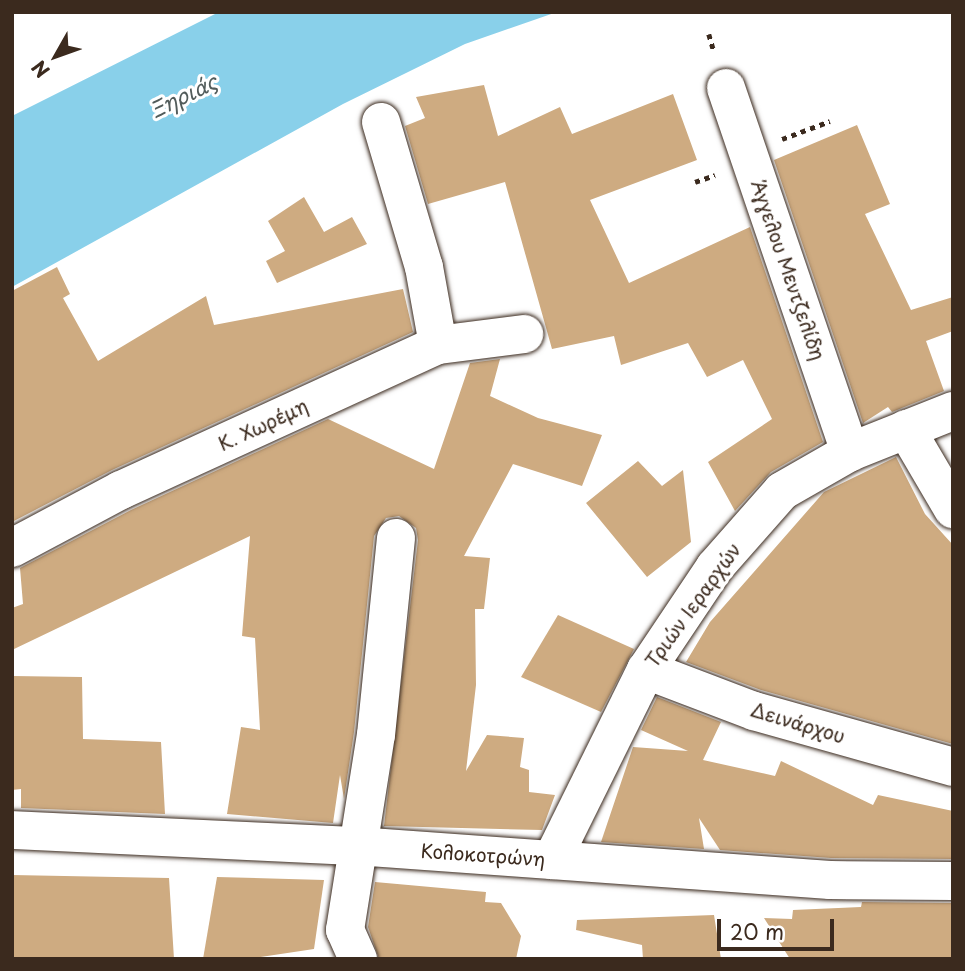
<!DOCTYPE html>
<meta charset="utf-8">
<style>
body{margin:0}
#map{position:relative;width:965px;height:971px;overflow:hidden;background:#fff;font-family:"Playpen Sans",sans-serif}
div>[style]{position:absolute}
[style*='--x']{left:calc(var(--x)*1px);top:calc(var(--y)*1px);width:calc(var(--w)*1px);rotate:calc(var(--a)*1deg)}
.water>*{inset:0;background:#89d0ea}
.building>*{inset:0;background:#ceab81}
.path>*{height:4.5px;margin-top:-2.25px;transform-origin:0;background:repeating-linear-gradient(90deg,#3b2a1e 0 5px,transparent 0 10px)}
.roads{filter:drop-shadow(0 0 2px #3b2a1e) drop-shadow(0 0 2px #3b2a1e)}
.minor>*{height:38px;margin:-19px;padding:0 19px;transform-origin:19px;border-radius:19px;background:#fff}
span{translate:-50% -50%;white-space:nowrap;text-align:center;line-height:1.15;-webkit-text-stroke:6px #fff;paint-order:stroke}
.street-label{font-size:19px;color:#3b2a1e}
.water-label{font-size:21px;color:#525c5b;font-style:italic}
.frame{position:absolute;inset:0;border:14px solid #3b2a1e;pointer-events:none}
.north{position:absolute;left:21px;top:21px;width:70px;height:70px;-webkit-text-stroke:5px #fff;paint-order:stroke;rotate:230deg;font-size:19px;font-weight:700;line-height:28px;text-align:center;color:#3b2a1e}
.north::after{content:'';display:block;margin:auto;width:24px;height:32px;background:#3b2a1e;clip-path:polygon(50% 0,100% 100%,50% 72%,0 100%)}
.scale{position:absolute;left:717px;top:919px;width:117px;height:32px;box-sizing:border-box;border:4px solid #3b2a1e;border-top:0;padding-left:9px;font-size:21px;line-height:24px;white-space:nowrap;color:#3b2a1e;-webkit-text-stroke:5px #fff;paint-order:stroke}
</style>
<div id="map">
<div class="water">
<div style="clip-path:polygon(219px 12px,557px 12px,465px 44px,343px 104px,12px 287px,12px 116px)"></div>
</div>
<div class="building">
<div style="clip-path:polygon(484px 85px,498px 136px,560px 107px,572px 134px,673px 94px,697px 160px,590px 200px,629px 283px,750px 227px,823px 442px,771px 472px,735px 511px,708px 462px,772px 419px,743px 360px,707px 377px,688px 343px,621px 365px,614px 336px,552px 349px,505px 182px,428px 204px,405px 126px,425px 118px,416px 97px)"></div>
<div style="clip-path:polygon(857px 125px,890px 204px,865px 214px,911px 310px,953px 297px,953px 331px,926px 341px,944px 391px,892px 412px,888px 407px,863px 423px,774px 160px)"></div>
<div style="clip-path:polygon(304px 197px,324px 232px,352px 217px,367px 244px,277px 283px,266px 261px,285px 251px,268px 221px)"></div>
<div style="clip-path:polygon(57px 267px,70px 294px,63px 298px,98px 361px,206px 296px,214px 325px,403px 289px,413px 332px,112px 470px,12px 522px,12px 291px)"></div>
<div style="clip-path:polygon(500px 359px,490px 396px,538px 418px,602px 435px,582px 486px,513px 464px,464px 556px,490px 558px,484px 609px,475px 609px,476px 685px,466px 771px,487px 735px,524px 738px,520px 767px,529px 770px,529px 792px,555px 795px,542px 830px,384px 826px,418px 540px,416px 528px,399px 516px,386px 518px,374px 536px,354px 732px,344px 799px,340px 775px,333px 823px,227px 814px,241px 727px,260px 730px,255px 638px,242px 636px,250px 536px,12px 650px,12px 608px,23px 604px,20px 568px,131px 510px,328px 419px,434px 469px,470px 363px)"></div>
<div style="clip-path:polygon(896px 457px,925px 514px,953px 545px,953px 744px,761px 690px,686px 662px,710px 622px,824px 492px)"></div>
<div style="clip-path:polygon(638px 461px,662px 486px,683px 470px,691px 542px,647px 577px,586px 503px)"></div>
<div style="clip-path:polygon(558px 615px,634px 649px,601px 712px,521px 677px)"></div>
<div style="clip-path:polygon(12px 676px,82px 677px,83px 739px,161px 742px,165px 814px,21px 808px,21px 789px,12px 790px)"></div>
<div style="clip-path:polygon(657px 697px,721px 722px,703px 760px,775px 776px,781px 761px,873px 805px,878px 795px,953px 811px,953px 859px,831px 858px,720px 850px,699px 818px,704px 849px,601px 842px,633px 747px,688px 751px,641px 730px)"></div>
<div style="clip-path:polygon(12px 875px,169px 878px,174px 959px,12px 959px)"></div>
<div style="clip-path:polygon(217px 877px,324px 880px,314px 949px,248px 959px,203px 959px)"></div>
<div style="clip-path:polygon(375px 882px,486px 892px,485px 902px,501px 903px,521px 936px,516px 959px,379px 959px,368px 927px)"></div>
<div style="clip-path:polygon(862px 902px,953px 903px,953px 959px,790px 959px,764px 918px,792px 919px,793px 910px,861px 907px)"></div>
<div style="clip-path:polygon(714px 915px,721px 959px,643px 959px,642px 945px,576px 930px,577px 920px)"></div>
</div>
<div class="path">
<div style="--x:709;--y:34;--w:18;--a:74"></div>
<div style="--x:782;--y:139;--w:51;--a:-20.6"></div>
<div style="--x:695;--y:182;--w:21;--a:-19"></div>
</div>
<div class="roads">
<div class="minor">
<div style="--x:726;--y:88;--w:385;--a:71.2"></div>
<div style="--x:381;--y:122;--w:151;--a:73.5"></div>
<div style="--x:424;--y:267;--w:79;--a:79.8"></div>
<div style="--x:906;--y:429;--w:93;--a:59.6"></div>
<div style="--x:12;--y:548;--w:123;--a:-28"></div>
<div style="--x:121;--y:490;--w:349;--a:-24.6"></div>
<div style="--x:438;--y:345;--w:87;--a:-7.3"></div>
<div style="--x:646;--y:670;--w:116;--a:20.8"></div>
<div style="--x:754;--y:711;--w:207;--a:15.7"></div>
<div style="--x:12;--y:830;--w:344;--a:2.7"></div>
<div style="--x:356;--y:846;--w:475;--a:4.1"></div>
<div style="--x:830;--y:880;--w:123;--a:0.5"></div>
<div style="--x:552;--y:860;--w:212;--a:-63.7"></div>
<div style="--x:646;--y:670;--w:124;--a:-56.2"></div>
<div style="--x:715;--y:567;--w:101;--a:-48.6"></div>
<div style="--x:782;--y:491;--w:78;--a:-29.8"></div>
<div style="--x:850;--y:452;--w:111;--a:-21.7"></div>
<div style="--x:358;--y:959;--w:32;--a:-114"></div>
<div style="--x:345;--y:930;--w:197;--a:-81"></div>
<div style="--x:376;--y:735;--w:198;--a:-84.2"></div>
</div>
</div>
<div class="street-label">
<span style="left:788px;top:270px;rotate:71deg">Άγγελου Μεντζελίδη</span>
<span style="left:263px;top:425px;rotate:-25deg">Κ. Χωρέμη</span>
<span style="left:693px;top:605px;rotate:-54deg">Τριών Ιεραρχών</span>
<span style="left:798px;top:723px;rotate:17deg">Δεινάρχου</span>
<span style="left:483px;top:855px;rotate:4deg">Κολοκοτρώνη</span>
</div>
<div class="water-label">
<span style="left:183px;top:95px;rotate:-26deg">Ξηριάς</span>
</div>
<div class="frame"></div>
<div class="north">N</div>
<div class="scale">20 m</div>
</div>
